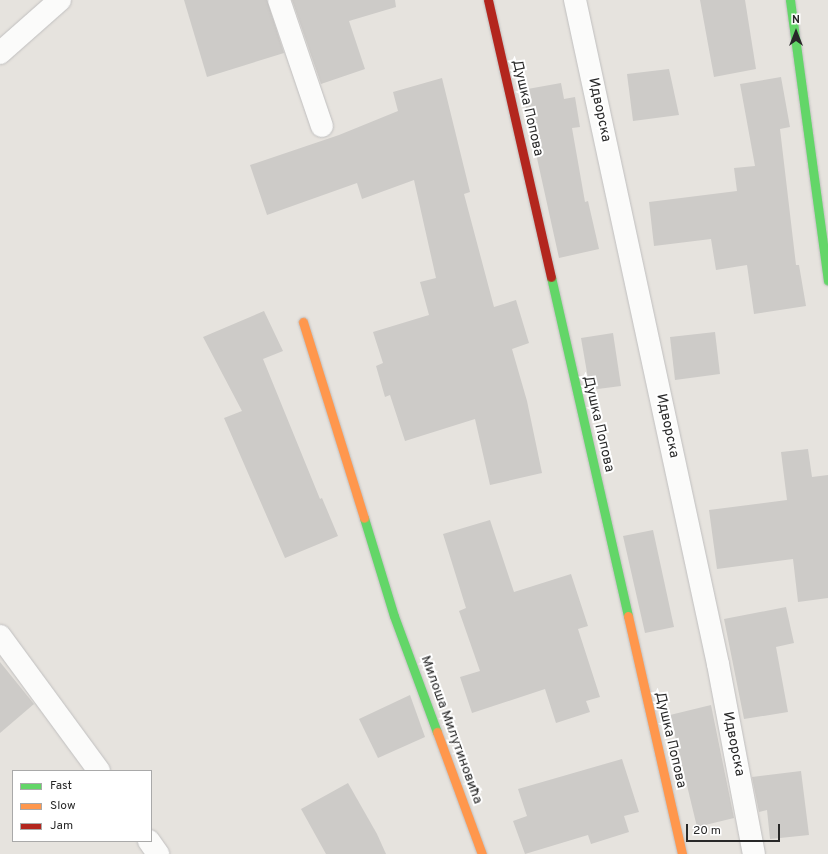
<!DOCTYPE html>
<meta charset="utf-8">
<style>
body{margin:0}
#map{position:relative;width:828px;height:854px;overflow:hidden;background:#e6e3de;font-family:Overpass,sans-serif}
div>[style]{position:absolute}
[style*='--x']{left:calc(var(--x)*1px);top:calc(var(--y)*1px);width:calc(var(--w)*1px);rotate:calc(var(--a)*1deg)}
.building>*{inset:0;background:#cdcbc8}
.roads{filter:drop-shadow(0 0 1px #c0bfbf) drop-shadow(0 0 1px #c0bfbf)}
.street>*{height:22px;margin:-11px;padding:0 11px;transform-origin:11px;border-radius:11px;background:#fbfbfa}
.fast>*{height:9px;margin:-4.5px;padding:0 4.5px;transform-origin:4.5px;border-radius:4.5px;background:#63d668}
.slow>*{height:9px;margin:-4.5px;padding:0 4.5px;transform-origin:4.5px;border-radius:4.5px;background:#ff974d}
.jam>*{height:9px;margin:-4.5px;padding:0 4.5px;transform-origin:4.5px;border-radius:4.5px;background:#b3261e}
span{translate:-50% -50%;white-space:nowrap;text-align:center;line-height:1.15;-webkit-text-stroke:4px #fff;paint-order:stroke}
.street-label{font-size:14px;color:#282828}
.legend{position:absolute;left:12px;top:770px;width:140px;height:72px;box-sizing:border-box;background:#fff;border:1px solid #a9a9a9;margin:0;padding:5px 7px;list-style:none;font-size:12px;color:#282828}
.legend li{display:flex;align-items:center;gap:8px;height:20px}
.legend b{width:20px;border:1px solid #a9a9a9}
.north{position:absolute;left:776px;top:12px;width:40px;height:40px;-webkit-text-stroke:3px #fff;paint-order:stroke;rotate:0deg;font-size:11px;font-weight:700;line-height:16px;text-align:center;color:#282828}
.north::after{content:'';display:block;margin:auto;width:14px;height:18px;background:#282828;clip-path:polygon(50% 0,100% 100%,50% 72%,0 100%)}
.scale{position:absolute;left:686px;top:824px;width:94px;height:18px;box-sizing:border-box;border:2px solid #282828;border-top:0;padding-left:5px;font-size:12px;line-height:14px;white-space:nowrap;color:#282828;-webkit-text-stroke:3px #fff;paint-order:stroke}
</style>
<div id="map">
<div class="building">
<div style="clip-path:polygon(184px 0,267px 0,284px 53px,207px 77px)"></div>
<div style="clip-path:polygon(292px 0,395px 0,396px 7px,349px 21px,365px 69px,321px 84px)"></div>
<div style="clip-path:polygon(700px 0,745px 0,756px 69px,714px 77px)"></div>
<div style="clip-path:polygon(669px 69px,679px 115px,633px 121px,627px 74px)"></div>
<div style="clip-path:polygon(781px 77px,790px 127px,780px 129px,796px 265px,799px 265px,806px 306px,754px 314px,747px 265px,716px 270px,711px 239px,654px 246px,649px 202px,737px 191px,734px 168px,755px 166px,740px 84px)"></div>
<div style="clip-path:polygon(442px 78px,470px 192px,464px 194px,494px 307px,516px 300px,529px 343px,512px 349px,527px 401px,542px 473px,490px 485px,475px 419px,405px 441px,390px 395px,385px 397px,376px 366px,383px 363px,373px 332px,429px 315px,420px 282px,436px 278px,414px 180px,362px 199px,357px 183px,267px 215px,250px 165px,339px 135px,398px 111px,393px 92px)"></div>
<div style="clip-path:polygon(561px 83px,564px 99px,575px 97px,580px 127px,572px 128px,585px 202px,588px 201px,599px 249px,559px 258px,522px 90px)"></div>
<div style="clip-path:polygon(264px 311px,283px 351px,263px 359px,320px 499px,322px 498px,338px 536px,285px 558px,224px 418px,242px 411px,203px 337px)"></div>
<div style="clip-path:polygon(715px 332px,720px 374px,675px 380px,670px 337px)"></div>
<div style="clip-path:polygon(613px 333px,621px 386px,590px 390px,581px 338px)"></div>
<div style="clip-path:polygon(808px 449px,812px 477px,828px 475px,828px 598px,798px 602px,793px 559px,717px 569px,709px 510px,787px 500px,781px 452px)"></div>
<div style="clip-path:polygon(490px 520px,514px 592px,571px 574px,588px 626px,578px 629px,600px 697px,586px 701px,590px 712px,556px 723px,545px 689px,472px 713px,460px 677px,480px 671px,459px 611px,466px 608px,443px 534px)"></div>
<div style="clip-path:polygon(653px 530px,674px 627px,645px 633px,623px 536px)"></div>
<div style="clip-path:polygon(786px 607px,794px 643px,776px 647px,788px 712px,744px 719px,724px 619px)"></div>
<div style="clip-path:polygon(0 662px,34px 704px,0 733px)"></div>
<div style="clip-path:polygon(410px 695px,425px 737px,378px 758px,359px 719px)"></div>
<div style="clip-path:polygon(711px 705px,734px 818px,697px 827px,670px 715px)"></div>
<div style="clip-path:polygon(622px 759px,639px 812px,624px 816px,629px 832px,591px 844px,588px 835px,525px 854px,513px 821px,527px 816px,518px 789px)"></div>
<div style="clip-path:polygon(801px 771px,809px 835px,770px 839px,767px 810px,759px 812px,752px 777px)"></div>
<div style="clip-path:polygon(348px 783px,377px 834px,386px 854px,326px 854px,301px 809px)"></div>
</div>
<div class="roads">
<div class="street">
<div style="--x:279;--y:0;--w:133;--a:71.2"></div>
<div style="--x:575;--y:0;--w:679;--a:77.85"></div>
<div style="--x:718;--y:664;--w:193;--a:79.3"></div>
<div style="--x:0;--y:53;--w:80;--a:-41.5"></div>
<div style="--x:0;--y:636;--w:167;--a:53.7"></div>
<div style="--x:149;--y:841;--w:16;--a:55"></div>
</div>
<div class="fast">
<div style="--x:790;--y:0;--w:283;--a:82.3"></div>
<div style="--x:551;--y:277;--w:348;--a:77.2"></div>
<div style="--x:364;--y:518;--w:102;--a:73"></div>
<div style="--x:394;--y:616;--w:124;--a:69.7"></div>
</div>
<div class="slow">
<div style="--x:303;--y:322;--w:205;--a:72.7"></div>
<div style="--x:628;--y:616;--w:244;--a:77.2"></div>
<div style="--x:437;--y:732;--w:130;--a:69.8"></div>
</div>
<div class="jam">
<div style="--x:488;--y:0;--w:284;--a:77.2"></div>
</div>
</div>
<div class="street-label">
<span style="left:527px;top:108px;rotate:77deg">Душка Попова</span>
<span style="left:599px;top:110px;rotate:78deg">Идворска</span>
<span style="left:598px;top:424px;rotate:77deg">Душка Попова</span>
<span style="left:667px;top:426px;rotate:78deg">Идворска</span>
<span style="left:451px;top:730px;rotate:70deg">Милоша Милутиновића</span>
<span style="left:670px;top:740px;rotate:77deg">Душка Попова</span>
<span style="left:733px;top:744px;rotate:79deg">Идворска</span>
</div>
<ul class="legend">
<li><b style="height:5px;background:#63d668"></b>Fast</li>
<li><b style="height:5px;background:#ff974d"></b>Slow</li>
<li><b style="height:5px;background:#b3261e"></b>Jam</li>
</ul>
<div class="north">N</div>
<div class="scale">20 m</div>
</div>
